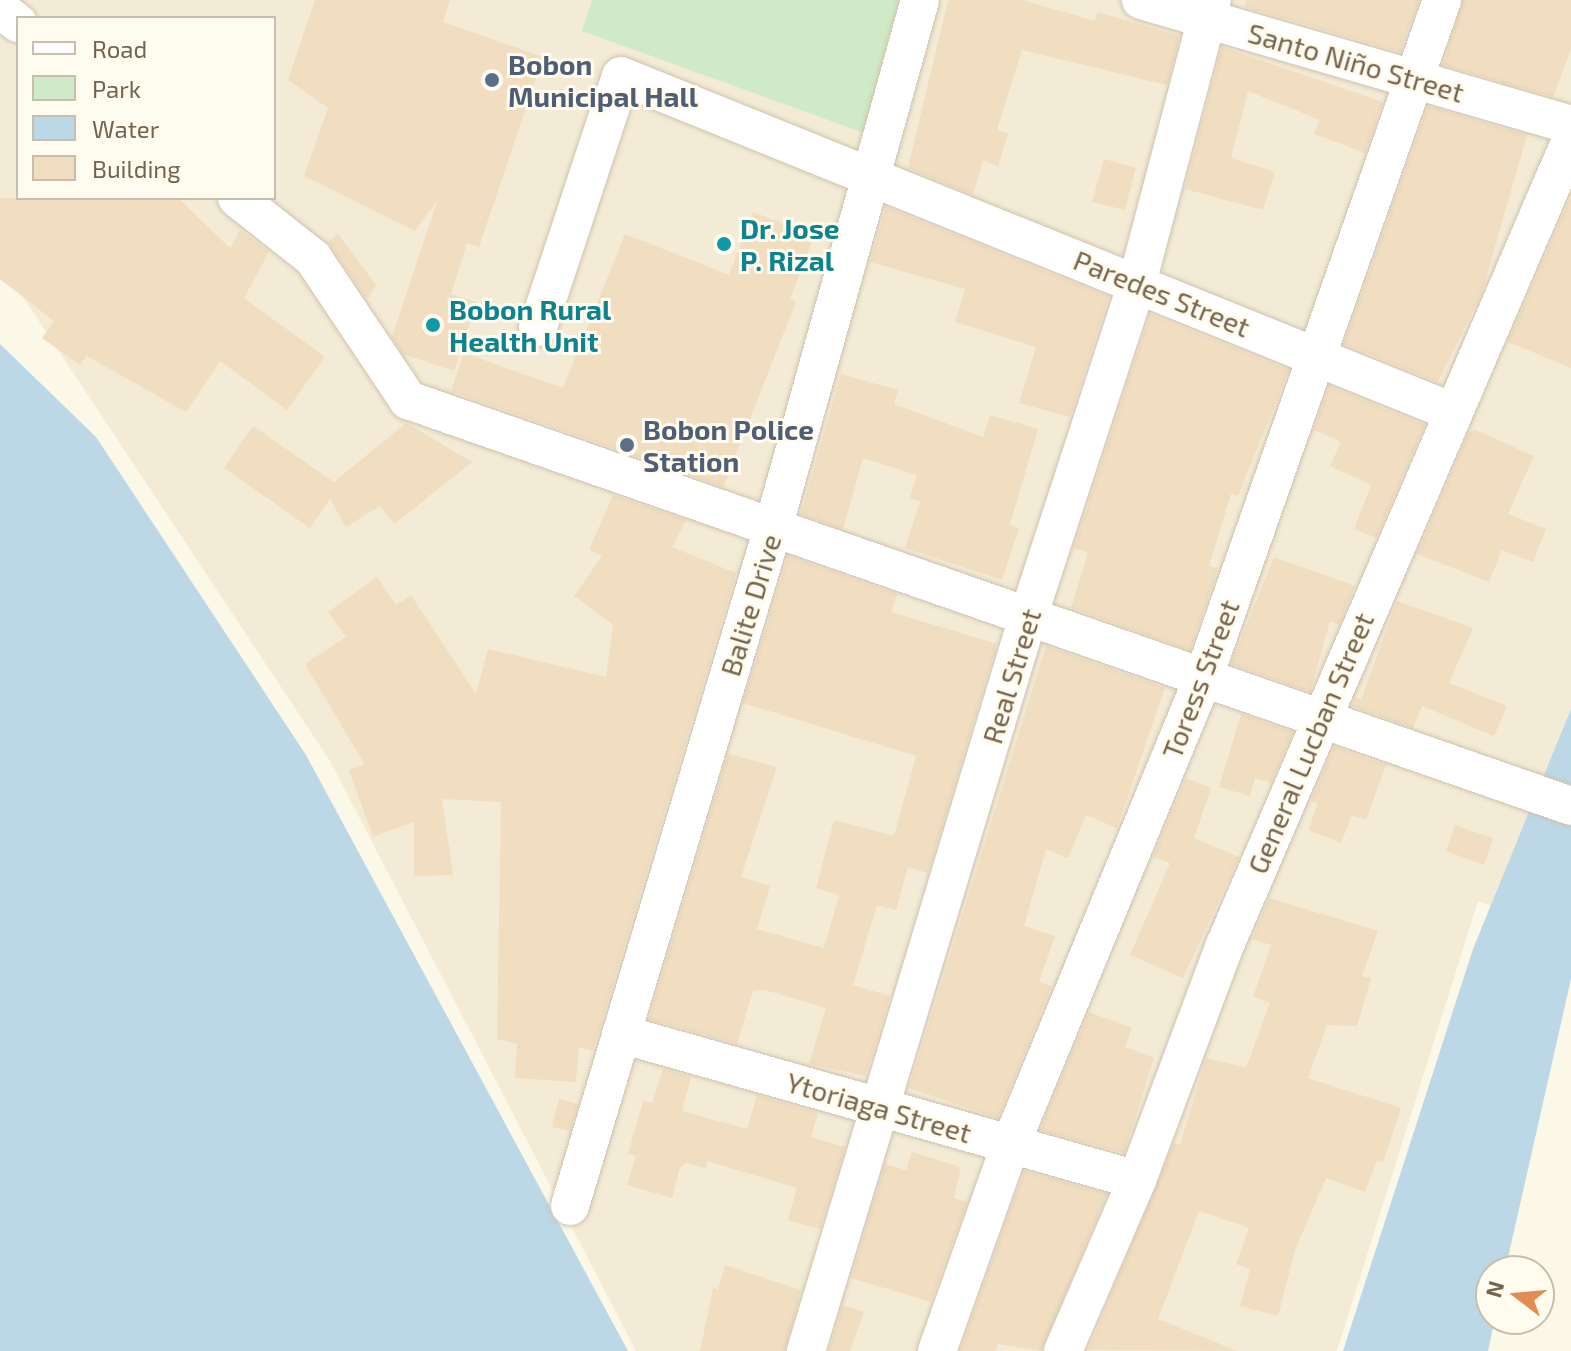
<!DOCTYPE html>
<meta charset="utf-8">
<style>
body{margin:0}
#map{position:relative;width:1571px;height:1351px;overflow:hidden;background:#fcf8e8;font-family:"Exo 2",sans-serif}
div>[style]{position:absolute}
[style*='--x']{left:calc(var(--x)*1px);top:calc(var(--y)*1px);width:calc(var(--w)*1px);rotate:calc(var(--a)*1deg)}
.residential>*{inset:0;background:#f4ebd6}
.green>*{inset:0;background:#ceeac6}
.water>*{inset:0;background:#bcd8e6}
.building>*{inset:0;background:#f1ddc0}
.roads{filter:drop-shadow(0 0 2px #cec2ae) drop-shadow(0 0 2px #cec2ae)}
.minor>*{height:38px;margin:-19px;padding:0 19px;transform-origin:19px;border-radius:19px;background:#fff}
.dots>*{width:22px;height:22px;translate:-50% -50%;box-sizing:border-box;border:4px solid #fffbee;border-radius:50%}
span{translate:-50% -50%;white-space:nowrap;text-align:center;line-height:1.15;-webkit-text-stroke:6px #fffbee;paint-order:stroke}
.street-label{font-size:28px;color:#76634c}
.service-label{font-size:28px;color:#4e5e75;font-weight:700}
.left{translate:0 -50%;text-align:left}
.culture-label{font-size:28px;color:#0d838f;font-weight:700}
.legend{position:absolute;left:16px;top:16px;width:260px;height:184px;box-sizing:border-box;background:#fffbee;border:2px solid #c8bead;margin:0;padding:10px 14px;list-style:none;font-size:24px;color:#76634c}
.legend li{display:flex;align-items:center;gap:16px;height:40px}
.legend b{width:40px;border:2px solid #c8bead}
.north{position:absolute;left:1475px;top:1255px;width:80px;height:80px;box-sizing:border-box;background:#fffbee;border:2px solid #c8bead;border-radius:50%;rotate:286deg;font-size:22px;font-weight:700;line-height:32px;text-align:center;color:#76634c}
.north::after{content:'';display:block;margin:auto;width:28px;height:36px;background:#e38c50;clip-path:polygon(50% 0,100% 100%,50% 72%,0 100%)}
</style>
<div id="map">
<div class="residential">
<div style="clip-path:polygon(evenodd,0 0,1571px 0,1571px 936px,1478px 901px,1337px 1351px,636px 1351px,330px 761px,21px 294px,0 279px,0 0,18px 18px,274px 18px,274px 198px,18px 198px,18px 18px)"></div>
</div>
<div class="green">
<div style="clip-path:polygon(592px 0,899px 0,864px 133px,582px 31px)"></div>
</div>
<div class="water">
<div style="clip-path:polygon(0 344px,96px 437px,306px 755px,628px 1351px,0 1351px)"></div>
<div style="clip-path:polygon(1571px 709px,1571px 979px,1505px 1271px,1491px 1271px,1495px 1319px,1488px 1351px,1343px 1351px,1473px 949px)"></div>
</div>
<div class="building">
<div style="clip-path:polygon(315px 0,450px 0,443px 22px,543px 57px,479px 247px,467px 243px,451px 294px,477px 302px,454px 371px,403px 354px,392px 337px,438px 199px,415px 231px,304px 176px,328px 108px,288px 80px)"></div>
<div style="clip-path:polygon(948px 0,1022px 0,1095px 21px,1097px 12px,1180px 36px,1167px 85px,1022px 50px,997px 130px,1008px 134px,998px 166px,983px 161px,973px 195px,908px 168px)"></div>
<div style="clip-path:polygon(1246px 0,1419px 0,1400px 52px,1245px 7px)"></div>
<div style="clip-path:polygon(1463px 0,1571px 0,1571px 49px,1553px 97px,1443px 65px)"></div>
<div style="clip-path:polygon(1222px 47px,1383px 102px,1365px 153px,1314px 134px,1320px 120px,1248px 91px,1231px 158px,1275px 172px,1263px 210px,1185px 189px)"></div>
<div style="clip-path:polygon(1428px 106px,1527px 135px,1482px 292px,1438px 382px,1344px 344px)"></div>
<div style="clip-path:polygon(1104px 159px,1136px 168px,1125px 210px,1092px 202px)"></div>
<div style="clip-path:polygon(1571px 196px,1571px 368px,1508px 342px)"></div>
<div style="clip-path:polygon(0 198px,178px 198px,230px 248px,240px 230px,269px 252px,244px 298px,325px 357px,287px 410px,220px 361px,186px 412px,87px 356px,80px 365px,42px 338px,54px 321px,0 279px)"></div>
<div style="clip-path:polygon(886px 207px,1109px 297px,1070px 417px,1019px 403px,1036px 347px,955px 322px,965px 289px,870px 262px)"></div>
<div style="clip-path:polygon(753px 212px,814px 236px,790px 299px,796px 302px,723px 487px,451px 391px,464px 353px,563px 388px,625px 234px,729px 275px)"></div>
<div style="clip-path:polygon(338px 234px,376px 285px,367px 299px,328px 242px)"></div>
<div style="clip-path:polygon(1150px 314px,1289px 370px,1238px 496px,1231px 494px,1209px 566px,1218px 569px,1190px 650px,1071px 608px,1088px 553px,1074px 548px)"></div>
<div style="clip-path:polygon(841px 374px,898px 390px,894px 404px,983px 437px,990px 415px,1038px 429px,1010px 525px,1019px 528px,1002px 580px,905px 548px,920px 501px,910px 498px,917px 475px,863px 458px,843px 529px,801px 514px)"></div>
<div style="clip-path:polygon(1329px 386px,1425px 425px,1376px 538px,1354px 529px,1371px 485px,1330px 466px,1341px 442px,1314px 430px)"></div>
<div style="clip-path:polygon(406px 423px,472px 462px,394px 524px,380px 506px,346px 527px,330px 499px,310px 528px,224px 468px,253px 426px,334px 482px)"></div>
<div style="clip-path:polygon(1476px 430px,1534px 456px,1508px 514px,1546px 529px,1533px 562px,1502px 550px,1489px 582px,1417px 554px,1469px 432px)"></div>
<div style="clip-path:polygon(613px 495px,686px 520px,672px 547px,736px 573px,593px 1051px,579px 1047px,576px 1082px,515px 1078px,517px 1044px,497px 1039px,501px 802px,442px 799px,453px 875px,414px 876px,414px 822px,373px 837px,349px 770px,365px 765px,305px 664px,346px 637px,328px 612px,377px 577px,396px 605px,411px 595px,476px 694px,488px 649px,606px 677px,613px 625px,574px 596px,602px 556px,589px 550px)"></div>
<div style="clip-path:polygon(788px 556px,897px 594px,891px 612px,997px 644px,928px 873px,908px 867px,896px 910px,877px 905px,853px 985px,890px 996px,866px 1076px,809px 1064px,826px 1008px,765px 990px,753px 991px,737px 1044px,649px 1019px,728px 754px,777px 767px,741px 877px,770px 886px,757px 929px,824px 948px,839px 895px,816px 888px,834px 820px,894px 836px,916px 756px,743px 703px)"></div>
<div style="clip-path:polygon(1274px 557px,1355px 586px,1339px 625px,1330px 621px,1310px 692px,1231px 664px)"></div>
<div style="clip-path:polygon(1397px 601px,1473px 628px,1449px 683px,1507px 706px,1494px 736px,1422px 706px,1413px 728px,1352px 706px,1355px 697px,1361px 700px)"></div>
<div style="clip-path:polygon(1046px 646px,1165px 688px,1117px 828px,1086px 815px,1068px 858px,1046px 849px,1024px 926px,1055px 936px,1039px 982px,1052px 986px,998px 1118px,909px 1088px)"></div>
<div style="clip-path:polygon(1241px 714px,1293px 732px,1271px 783px,1255px 778px,1250px 796px,1219px 787px)"></div>
<div style="clip-path:polygon(1334px 747px,1386px 765px,1366px 820px,1352px 815px,1341px 843px,1308px 830px,1318px 803px,1311px 801px)"></div>
<div style="clip-path:polygon(1186px 778px,1211px 788px,1194px 838px,1239px 857px,1183px 978px,1130px 955px,1170px 863px,1153px 857px)"></div>
<div style="clip-path:polygon(1455px 825px,1493px 838px,1484px 865px,1446px 851px)"></div>
<div style="clip-path:polygon(1269px 898px,1378px 931px,1362px 976px,1371px 978px,1357px 1026px,1327px 1025px,1308px 1078px,1401px 1108px,1383px 1162px,1377px 1160px,1365px 1192px,1326px 1178px,1295px 1250px,1278px 1316px,1240px 1306px,1250px 1269px,1236px 1264px,1249px 1228px,1199px 1211px,1158px 1319px,1237px 1351px,1088px 1350px,1174px 1143px,1180px 1145px,1206px 1058px,1246px 1068px,1270px 1003px,1253px 997px,1271px 945px,1252px 939px)"></div>
<div style="clip-path:polygon(1089px 1012px,1132px 1028px,1125px 1047px,1154px 1058px,1124px 1153px,1040px 1130px)"></div>
<div style="clip-path:polygon(663px 1069px,691px 1077px,682px 1111px,747px 1129px,757px 1095px,818px 1113px,811px 1137px,845px 1147px,820px 1229px,788px 1220px,797px 1188px,707px 1161px,706px 1168px,686px 1163px,680px 1168px,672px 1198px,627px 1185px,636px 1156px,628px 1154px,643px 1101px,652px 1103px)"></div>
<div style="clip-path:polygon(559px 1099px,578px 1104px,570px 1131px,552px 1127px)"></div>
<div style="clip-path:polygon(912px 1152px,961px 1167px,954px 1198px,967px 1202px,931px 1302px,851px 1278px,885px 1164px,906px 1170px)"></div>
<div style="clip-path:polygon(1024px 1171px,1107px 1194px,1041px 1351px,998px 1344px,996px 1351px,960px 1351px)"></div>
<div style="clip-path:polygon(725px 1265px,801px 1290px,785px 1351px,700px 1351px,713px 1288px,718px 1290px)"></div>
<div style="clip-path:polygon(843px 1305px,864px 1312px,850px 1351px,829px 1351px)"></div>
</div>
<div class="roads">
<div class="minor">
<div style="--x:1141;--y:0;--w:448;--a:16.2"></div>
<div style="--x:0;--y:9;--w:23;--a:38"></div>
<div style="--x:237;--y:198;--w:97;--a:38.3"></div>
<div style="--x:313;--y:258;--w:171;--a:56.2"></div>
<div style="--x:408;--y:400;--w:1232;--a:19.24"></div>
<div style="--x:538;--y:327;--w:264;--a:-71.7"></div>
<div style="--x:621;--y:76;--w:894;--a:22"></div>
<div style="--x:621;--y:1034;--w:536;--a:15.8"></div>
<div style="--x:570;--y:1206;--w:708;--a:-73.33"></div>
<div style="--x:773;--y:528;--w:548;--a:-74.44"></div>
<div style="--x:806;--y:1351;--w:770;--a:-73.17"></div>
<div style="--x:1029;--y:614;--w:348;--a:-71.9"></div>
<div style="--x:1137;--y:283;--w:293;--a:-75.2"></div>
<div style="--x:937;--y:1351;--w:218;--a:-70.4"></div>
<div style="--x:1010;--y:1146;--w:508;--a:-67.57"></div>
<div style="--x:1204;--y:676;--w:717;--a:-70.6"></div>
<div style="--x:1063;--y:1351;--w:186;--a:-66.6"></div>
<div style="--x:1137;--y:1180;--w:251;--a:-69.5"></div>
<div style="--x:1225;--y:945;--w:876;--a:-66.74"></div>
</div>
</div>
<div class="dots">
<div style="left:492px;top:80px;background:#5c6f8a"></div>
<div style="left:724px;top:244px;background:#0f9aa8"></div>
<div style="left:433px;top:325px;background:#0f9aa8"></div>
<div style="left:627px;top:445px;background:#5c6f8a"></div>
</div>
<div class="street-label">
<span style="left:1356px;top:62px;rotate:16deg">Santo Niño Street</span>
<span style="left:1162px;top:293px;rotate:22deg">Paredes Street</span>
<span style="left:750px;top:605px;rotate:-73deg">Balite Drive</span>
<span style="left:1011px;top:676px;rotate:-73deg">Real Street</span>
<span style="left:1200px;top:679px;rotate:-69deg">Toress Street</span>
<span style="left:1310px;top:743px;rotate:-67deg">General Lucban Street</span>
<span style="left:879px;top:1107px;rotate:16deg">Ytoriaga Street</span>
</div>
<div class="service-label">
<span class="left" style="left:508px;top:80px">Bobon<br>Municipal Hall</span>
<span class="left" style="left:643px;top:445px">Bobon Police<br>Station</span>
</div>
<div class="culture-label">
<span class="left" style="left:740px;top:244px">Dr. Jose<br>P. Rizal</span>
<span class="left" style="left:449px;top:325px">Bobon Rural<br>Health Unit</span>
</div>
<ul class="legend">
<li><b style="height:10px;background:#fff"></b>Road</li>
<li><b style="height:22px;background:#ceeac6"></b>Park</li>
<li><b style="height:22px;background:#bcd8e6"></b>Water</li>
<li><b style="height:22px;background:#f1ddc0"></b>Building</li>
</ul>
<div class="north">N</div>
</div>
